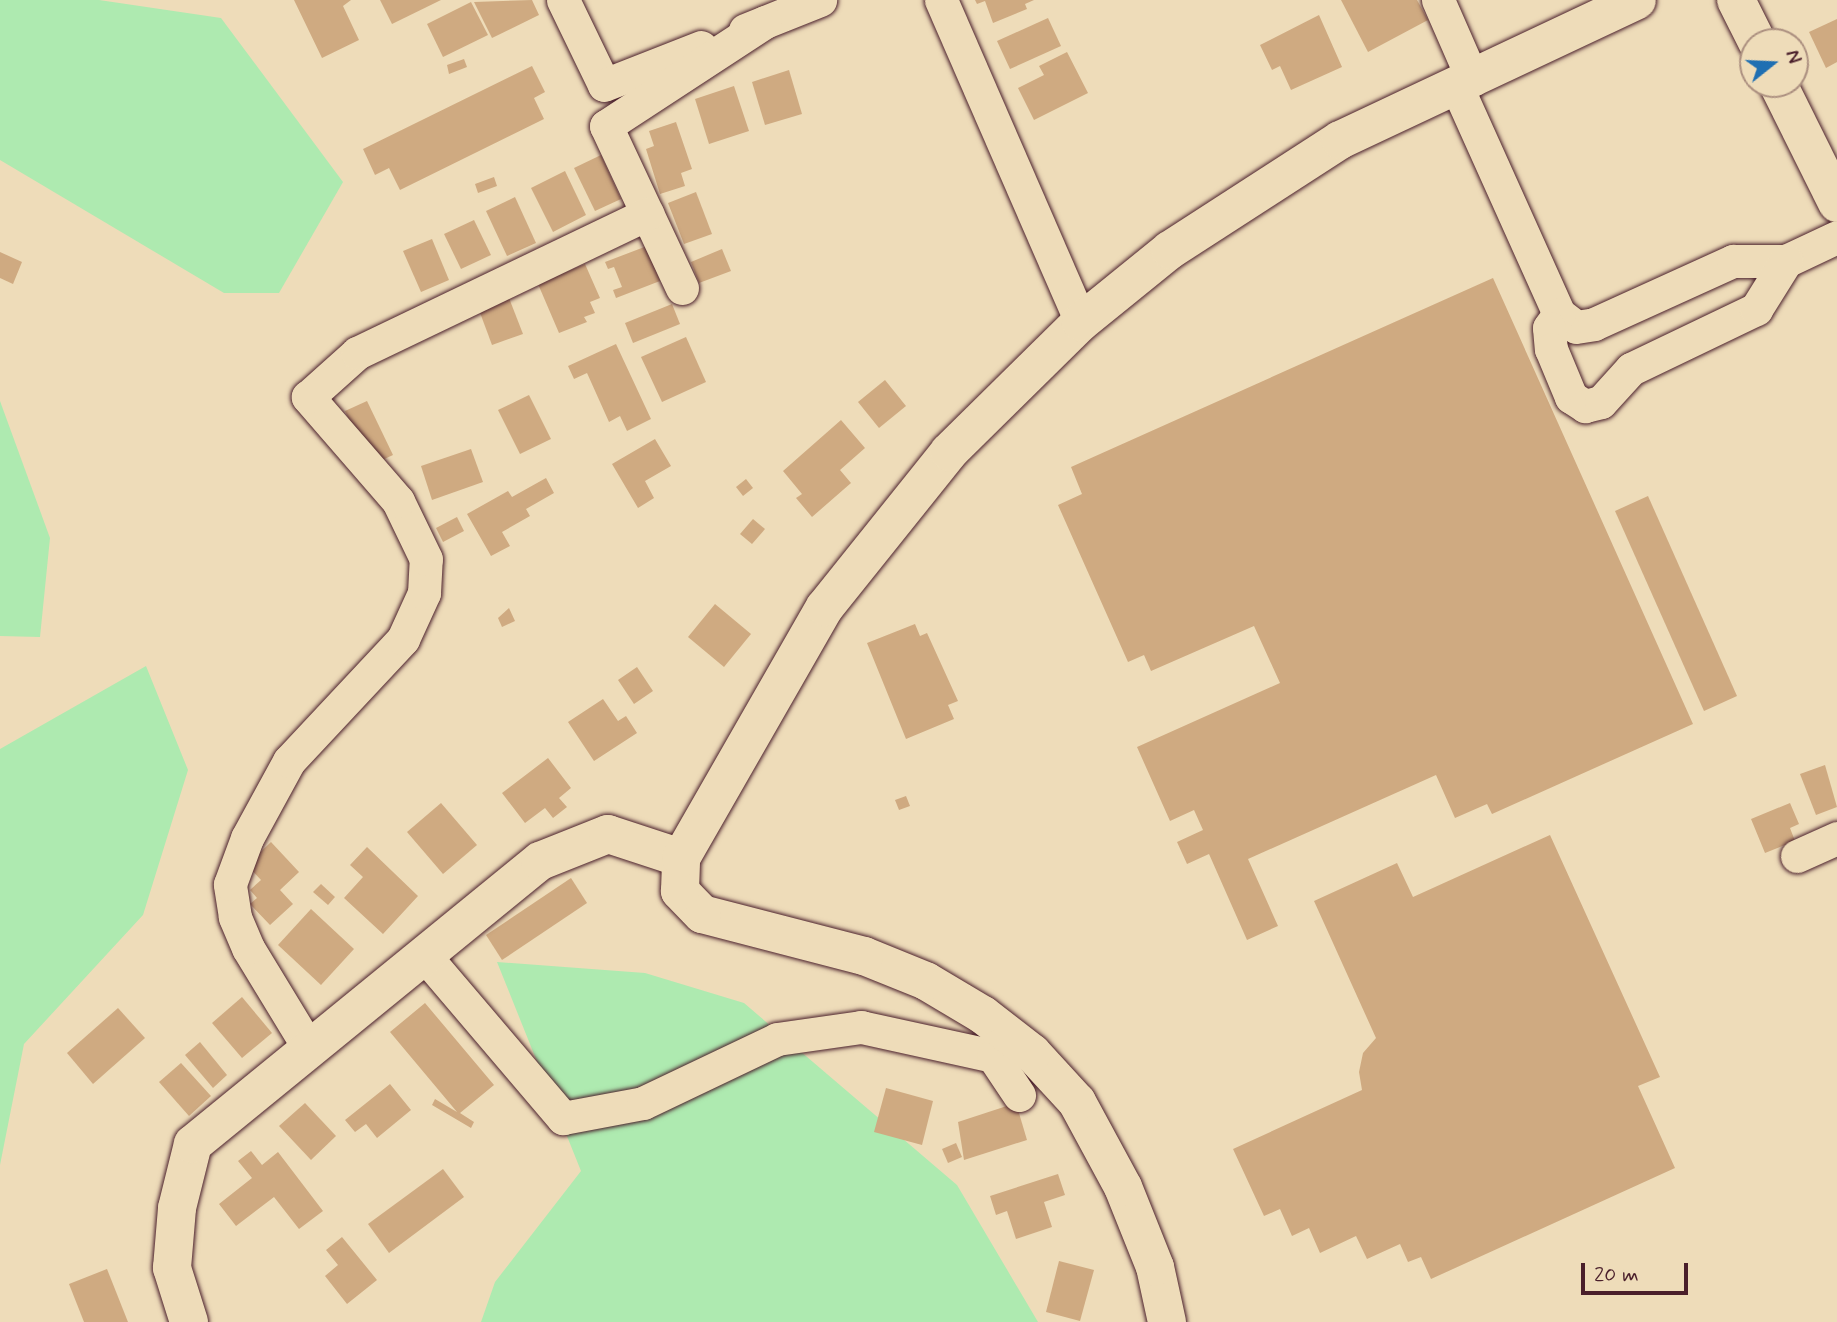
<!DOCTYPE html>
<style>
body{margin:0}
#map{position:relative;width:1837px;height:1322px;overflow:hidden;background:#eedcb9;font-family:Mynerve,sans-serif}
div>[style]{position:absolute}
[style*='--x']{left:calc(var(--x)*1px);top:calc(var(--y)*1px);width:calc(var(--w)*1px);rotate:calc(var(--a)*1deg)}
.green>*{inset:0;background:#aeeab0}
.building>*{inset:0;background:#cfaa81}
.roads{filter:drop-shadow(0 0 2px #4a1f2b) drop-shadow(0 0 2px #4a1f2b)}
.street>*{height:33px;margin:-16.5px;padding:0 16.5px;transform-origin:16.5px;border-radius:16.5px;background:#eedcb9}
.secondary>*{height:38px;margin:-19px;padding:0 19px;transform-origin:19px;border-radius:19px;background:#eedcb9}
span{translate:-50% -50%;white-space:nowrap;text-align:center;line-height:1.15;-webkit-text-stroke:5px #eedcb9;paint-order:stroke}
.north{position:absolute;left:1739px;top:28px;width:70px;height:70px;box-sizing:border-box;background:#eedcb9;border:2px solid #ac9080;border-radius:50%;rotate:72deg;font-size:19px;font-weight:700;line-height:28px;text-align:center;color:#4a1f2b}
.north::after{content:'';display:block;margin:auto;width:24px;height:32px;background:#1f6fb2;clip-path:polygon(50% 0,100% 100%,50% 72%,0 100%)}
.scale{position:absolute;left:1581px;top:1263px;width:107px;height:32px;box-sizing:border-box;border:4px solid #4a1f2b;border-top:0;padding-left:9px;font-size:21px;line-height:24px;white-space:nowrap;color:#4a1f2b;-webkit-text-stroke:5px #eedcb9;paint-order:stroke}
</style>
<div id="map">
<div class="green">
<div style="clip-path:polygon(0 0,99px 0,221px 18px,343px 182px,279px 293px,224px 293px,0 160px)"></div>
<div style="clip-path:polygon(0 401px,50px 538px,40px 637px,0 636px)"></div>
<div style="clip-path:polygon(146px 666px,188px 770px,143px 915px,24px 1044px,0 1165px,0 749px)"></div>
<div style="clip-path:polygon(497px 962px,645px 973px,744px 1003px,957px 1185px,1038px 1322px,481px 1322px,495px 1282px,581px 1171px)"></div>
</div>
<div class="building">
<div style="clip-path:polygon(294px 0,351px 0,343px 6px,359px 40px,322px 58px)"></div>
<div style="clip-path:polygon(380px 0,441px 0,392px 24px)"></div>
<div style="clip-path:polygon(532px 0,539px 15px,492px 38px,474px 2px)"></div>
<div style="clip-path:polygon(975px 0,1034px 0,1025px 4px,1027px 9px,993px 23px,985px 1px,977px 4px)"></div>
<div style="clip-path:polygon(1341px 0,1417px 0,1428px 20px,1368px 52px)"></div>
<div style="clip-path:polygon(471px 2px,488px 35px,443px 57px,427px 24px)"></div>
<div style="clip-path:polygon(1319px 15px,1342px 67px,1291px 90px,1280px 66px,1272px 70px,1260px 45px)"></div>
<div style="clip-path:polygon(1048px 18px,1061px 46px,1010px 69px,997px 41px)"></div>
<div style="clip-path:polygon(1837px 19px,1837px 62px,1826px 68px,1809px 32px)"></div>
<div style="clip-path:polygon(1067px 52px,1088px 93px,1034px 120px,1018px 88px,1044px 75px,1039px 66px)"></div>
<div style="clip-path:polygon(464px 59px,467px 67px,449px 74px,447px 65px)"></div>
<div style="clip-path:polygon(532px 66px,545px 92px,534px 98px,544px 119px,400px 190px,389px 168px,375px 175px,363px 149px)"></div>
<div style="clip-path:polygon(789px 70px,802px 114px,765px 125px,752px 82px)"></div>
<div style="clip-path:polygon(734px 86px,749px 131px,709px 144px,695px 99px)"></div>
<div style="clip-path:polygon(676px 122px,692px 169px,681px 173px,685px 186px,660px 194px,646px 149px,654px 146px,649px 131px)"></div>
<div style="clip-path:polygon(601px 155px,621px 199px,595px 211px,574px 168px)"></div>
<div style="clip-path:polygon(565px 171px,586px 215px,553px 232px,531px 188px)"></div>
<div style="clip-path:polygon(494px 177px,497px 186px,478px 193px,475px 184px)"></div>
<div style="clip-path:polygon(696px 192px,712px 234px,684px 244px,668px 203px)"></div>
<div style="clip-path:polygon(515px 197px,536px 243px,507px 256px,486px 211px)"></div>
<div style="clip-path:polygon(474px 220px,491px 255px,461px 269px,444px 234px)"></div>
<div style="clip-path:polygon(432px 239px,449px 280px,421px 292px,403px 251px)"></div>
<div style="clip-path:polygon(647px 246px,660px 281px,616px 298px,613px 290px,622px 287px,614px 267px,608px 269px,605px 262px)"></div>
<div style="clip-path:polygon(722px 249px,731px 271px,699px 283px,691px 262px)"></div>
<div style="clip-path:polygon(0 252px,22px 262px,13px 284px,0 278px)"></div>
<div style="clip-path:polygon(585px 264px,600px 298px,590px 302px,595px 313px,584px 317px,587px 322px,559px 333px,538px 284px)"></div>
<div style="clip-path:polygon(1493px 278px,1693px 724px,1492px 814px,1487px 804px,1455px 818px,1436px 775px,1248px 859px,1278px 926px,1247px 940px,1209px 854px,1187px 864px,1177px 842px,1203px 830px,1194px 810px,1170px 821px,1137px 747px,1280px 683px,1254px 626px,1151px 671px,1144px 655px,1128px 662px,1058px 505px,1082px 494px,1071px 467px)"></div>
<div style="clip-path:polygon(509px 298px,523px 334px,492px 345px,479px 310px)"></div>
<div style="clip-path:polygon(672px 304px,680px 324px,633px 343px,625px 323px)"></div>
<div style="clip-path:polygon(686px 337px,706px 382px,662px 402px,641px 357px)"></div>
<div style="clip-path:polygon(616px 344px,651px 419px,627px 431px,620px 416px,609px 422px,587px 373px,574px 379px,568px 366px)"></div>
<div style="clip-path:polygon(885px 380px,906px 406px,879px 428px,858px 402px)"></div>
<div style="clip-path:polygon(529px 395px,551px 439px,520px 454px,498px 410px)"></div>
<div style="clip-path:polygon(367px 401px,393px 455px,378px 462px,367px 458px,345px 411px)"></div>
<div style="clip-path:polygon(841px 420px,865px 448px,840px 470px,851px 483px,812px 517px,796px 498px,802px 494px,783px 471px)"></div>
<div style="clip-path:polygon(655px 439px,671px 466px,645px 481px,654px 498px,638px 508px,612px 464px)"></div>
<div style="clip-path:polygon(471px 449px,483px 482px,432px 500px,421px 466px)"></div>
<div style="clip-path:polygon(546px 478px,554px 493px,526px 509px,530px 516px,502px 532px,510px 546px,491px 556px,467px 514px,508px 491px,512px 497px)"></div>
<div style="clip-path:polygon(746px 479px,753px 488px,743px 496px,736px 487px)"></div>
<div style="clip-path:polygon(1648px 496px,1737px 696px,1704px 711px,1615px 511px)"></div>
<div style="clip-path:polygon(457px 517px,464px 531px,443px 542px,436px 528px)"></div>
<div style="clip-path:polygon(753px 519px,765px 529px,752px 544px,740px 534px)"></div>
<div style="clip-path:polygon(715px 604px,751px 634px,724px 667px,688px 637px)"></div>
<div style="clip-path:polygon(509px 608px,515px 621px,502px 627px,498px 618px)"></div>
<div style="clip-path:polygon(915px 624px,920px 636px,927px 633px,958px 701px,948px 705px,954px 719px,906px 739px,867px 643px)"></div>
<div style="clip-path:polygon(637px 667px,653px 691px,634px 704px,618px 680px)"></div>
<div style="clip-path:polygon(603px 699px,618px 721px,626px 716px,637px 733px,594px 761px,568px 722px)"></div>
<div style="clip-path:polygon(548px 758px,571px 788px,559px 798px,567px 807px,553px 818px,545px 808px,525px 823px,502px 793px)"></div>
<div style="clip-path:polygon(1825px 765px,1837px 807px,1816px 815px,1800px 774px)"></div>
<div style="clip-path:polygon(906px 796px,910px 806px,899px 810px,895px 800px)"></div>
<div style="clip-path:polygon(441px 803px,477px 845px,443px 874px,407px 832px)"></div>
<div style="clip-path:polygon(1790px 803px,1799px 824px,1790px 828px,1795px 841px,1765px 853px,1751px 819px)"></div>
<div style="clip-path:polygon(1550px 835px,1660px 1077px,1638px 1086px,1675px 1168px,1431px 1279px,1421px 1257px,1408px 1262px,1400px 1244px,1367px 1259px,1356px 1236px,1320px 1253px,1309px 1228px,1292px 1236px,1280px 1209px,1264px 1216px,1233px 1149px,1362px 1090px,1359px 1072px,1363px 1053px,1376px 1038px,1314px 901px,1397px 863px,1413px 897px)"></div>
<div style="clip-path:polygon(271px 842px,299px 872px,280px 890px,293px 904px,270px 925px,250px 904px,257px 898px,250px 890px,261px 880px,247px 865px)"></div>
<div style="clip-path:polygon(367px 847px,418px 896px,383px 934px,344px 898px,363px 877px,350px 865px)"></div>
<div style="clip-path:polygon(571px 878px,587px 903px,502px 960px,486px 935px)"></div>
<div style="clip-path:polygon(321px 884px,335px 897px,328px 905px,313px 892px)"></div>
<div style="clip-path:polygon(311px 909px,354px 949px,321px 985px,278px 945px)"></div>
<div style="clip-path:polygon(242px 997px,272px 1033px,242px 1058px,212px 1023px)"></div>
<div style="clip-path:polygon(425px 1003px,494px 1085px,460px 1113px,474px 1122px,471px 1128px,432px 1105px,435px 1099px,457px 1112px,390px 1032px)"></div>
<div style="clip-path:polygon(118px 1008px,145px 1038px,93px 1084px,67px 1053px)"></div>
<div style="clip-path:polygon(200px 1042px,227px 1075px,213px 1088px,185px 1055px)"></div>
<div style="clip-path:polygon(181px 1063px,211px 1096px,189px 1116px,159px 1082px)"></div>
<div style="clip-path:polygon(390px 1084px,411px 1110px,377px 1138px,366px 1124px,355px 1132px,345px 1120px)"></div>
<div style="clip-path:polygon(886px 1088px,933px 1101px,922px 1145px,874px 1132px)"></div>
<div style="clip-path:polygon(305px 1103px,336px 1136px,311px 1160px,279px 1126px)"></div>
<div style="clip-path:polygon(1016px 1103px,1027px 1140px,964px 1160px,958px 1122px)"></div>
<div style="clip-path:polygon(956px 1143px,962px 1157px,948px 1163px,942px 1149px)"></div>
<div style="clip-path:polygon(251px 1151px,262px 1165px,278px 1152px,323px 1211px,299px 1229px,274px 1197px,236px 1226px,219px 1204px,252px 1178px,238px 1161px)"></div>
<div style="clip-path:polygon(443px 1169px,464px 1197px,389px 1253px,368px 1224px)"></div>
<div style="clip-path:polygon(1058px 1174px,1065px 1195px,1044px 1202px,1052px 1227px,1016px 1239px,1007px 1211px,996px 1215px,990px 1196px)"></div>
<div style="clip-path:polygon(342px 1237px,377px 1280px,347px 1304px,325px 1276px,338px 1265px,326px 1250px)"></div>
<div style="clip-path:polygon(1059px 1261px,1094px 1270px,1080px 1321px,1046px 1312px)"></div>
<div style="clip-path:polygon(107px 1269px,128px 1322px,84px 1322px,69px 1284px)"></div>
</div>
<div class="roads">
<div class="street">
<div style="--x:563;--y:0;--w:94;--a:64.2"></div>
<div style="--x:604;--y:85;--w:104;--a:-21.4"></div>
<div style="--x:941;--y:0;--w:351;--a:66.5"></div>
<div style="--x:1438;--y:0;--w:87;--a:66.4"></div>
<div style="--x:745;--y:30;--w:81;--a:-21.8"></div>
<div style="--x:1457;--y:87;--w:249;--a:65.8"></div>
<div style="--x:1559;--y:314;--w:21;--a:37"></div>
<div style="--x:1576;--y:327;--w:18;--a:-9"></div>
<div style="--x:1594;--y:324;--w:153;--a:-24.4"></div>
<div style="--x:1733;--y:261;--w:53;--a:0"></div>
<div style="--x:1786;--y:261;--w:56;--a:-25.2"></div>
<div style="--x:682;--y:288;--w:179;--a:-115.1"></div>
<div style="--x:606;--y:126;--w:190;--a:-33.2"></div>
<div style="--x:1559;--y:314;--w:17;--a:126"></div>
<div style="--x:1549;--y:328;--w:21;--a:85"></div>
<div style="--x:1551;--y:349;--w:52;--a:67.4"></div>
<div style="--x:1571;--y:397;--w:17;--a:33"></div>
<div style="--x:1585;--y:406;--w:16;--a:-14"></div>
<div style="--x:1601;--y:402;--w:45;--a:-47.7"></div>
<div style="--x:1631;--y:369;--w:139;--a:-25.6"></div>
<div style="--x:1756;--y:309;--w:57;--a:-58"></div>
<div style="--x:1797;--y:856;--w:44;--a:-24.2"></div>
<div style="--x:425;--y:956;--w:213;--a:49.6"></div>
<div style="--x:563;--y:1118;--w:81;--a:-10.6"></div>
<div style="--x:643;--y:1103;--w:148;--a:-25.5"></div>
<div style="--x:777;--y:1039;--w:85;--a:-8.1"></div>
<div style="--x:861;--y:1027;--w:135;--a:12.4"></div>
<div style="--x:993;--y:1056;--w:47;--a:56.3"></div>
<div style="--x:310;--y:1050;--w:119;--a:-121.3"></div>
<div style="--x:248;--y:948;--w:34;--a:-113"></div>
<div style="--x:235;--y:917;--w:33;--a:-99"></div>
<div style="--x:230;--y:884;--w:49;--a:-69.7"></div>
<div style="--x:247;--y:838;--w:88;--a:-61.4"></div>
<div style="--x:289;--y:761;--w:167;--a:-46.9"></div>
<div style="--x:403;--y:639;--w:51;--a:-65.5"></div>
<div style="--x:424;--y:593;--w:34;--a:-87"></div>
<div style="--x:426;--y:559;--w:64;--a:-115.8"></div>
<div style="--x:398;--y:501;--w:138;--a:-130.9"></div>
<div style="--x:308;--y:397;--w:66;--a:-41.9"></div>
<div style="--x:357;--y:353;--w:322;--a:-25.6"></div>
</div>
<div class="secondary">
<div style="--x:1736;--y:0;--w:47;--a:63.4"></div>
<div style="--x:1778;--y:84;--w:133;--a:63.6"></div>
<div style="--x:189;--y:1322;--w:57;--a:-107.5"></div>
<div style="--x:172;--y:1268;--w:60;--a:-85.2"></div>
<div style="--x:177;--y:1208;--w:66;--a:-76"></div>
<div style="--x:193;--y:1144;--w:448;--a:-39.2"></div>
<div style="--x:540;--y:861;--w:73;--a:-21.7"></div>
<div style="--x:608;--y:834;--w:77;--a:18.2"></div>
<div style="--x:1167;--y:1322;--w:56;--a:-102.3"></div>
<div style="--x:1155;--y:1267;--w:86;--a:-111.8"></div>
<div style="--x:1123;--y:1187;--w:97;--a:-118.4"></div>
<div style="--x:1077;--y:1102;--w:67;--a:-132.6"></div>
<div style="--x:1032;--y:1053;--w:62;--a:-142.2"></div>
<div style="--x:983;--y:1015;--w:66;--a:-149.2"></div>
<div style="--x:926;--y:981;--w:67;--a:-158"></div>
<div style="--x:864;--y:956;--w:167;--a:-165.5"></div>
<div style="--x:702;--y:914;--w:32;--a:-134"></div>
<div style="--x:680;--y:891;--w:33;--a:-88"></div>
<div style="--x:681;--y:858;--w:289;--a:-60.2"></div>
<div style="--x:825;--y:607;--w:198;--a:-51.3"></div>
<div style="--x:949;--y:452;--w:185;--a:-44.6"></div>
<div style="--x:1081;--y:322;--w:114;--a:-39"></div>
<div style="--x:1170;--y:250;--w:202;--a:-32.9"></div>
<div style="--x:1340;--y:140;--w:328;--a:-25.2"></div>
</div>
</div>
<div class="north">N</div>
<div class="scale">20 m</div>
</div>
